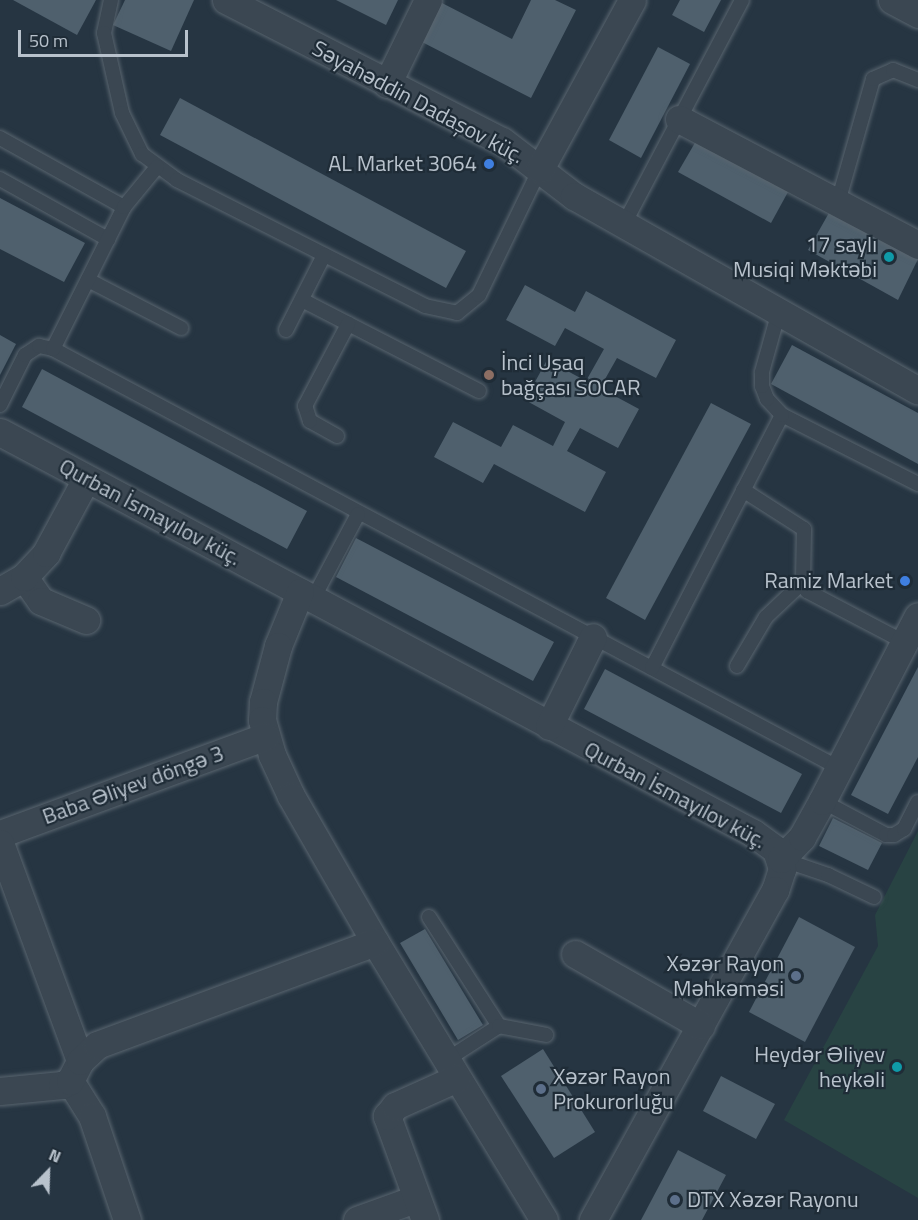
<!DOCTYPE html>
<meta charset="utf-8">
<style>
body{margin:0}
#map{position:relative;width:918px;height:1220px;overflow:hidden;background:#263542;font-family:"Titillium Web",sans-serif}
div>[style]{position:absolute}
[style*='--x']{left:calc(var(--x)*1px);top:calc(var(--y)*1px);width:calc(var(--w)*1px);rotate:calc(var(--a)*1deg)}
.green>*{inset:0;background:#284343}
.building>*{inset:0;background:#4f606d}
.roads{filter:drop-shadow(0 0 2px #59656f) drop-shadow(0 0 2px #59656f)}
.service>*{height:14px;margin:-7px;padding:0 7px;transform-origin:7px;border-radius:7px;background:#3b4752}
.minor>*{height:27px;margin:-13.5px;padding:0 13.5px;transform-origin:13.5px;border-radius:13.5px;background:#3b4752}
.dots>*{width:16px;height:16px;translate:-50% -50%;box-sizing:border-box;border:3px solid #1f2c37;border-radius:50%}
span{translate:-50% -50%;white-space:nowrap;text-align:center;line-height:1.15;-webkit-text-stroke:4.5px #1f2c37;paint-order:stroke}
.street-label{font-size:22px;color:#b8c2cc}
.poi-label{font-size:22px;color:#b8c2cc}
.right{translate:-100% -50%;text-align:right}
.left{translate:0 -50%;text-align:left}
.north{position:absolute;left:18px;top:1142px;width:60px;height:60px;-webkit-text-stroke:4px #1f2c37;paint-order:stroke;rotate:23deg;font-size:16px;font-weight:700;line-height:24px;text-align:center;color:#b8c2cc}
.north::after{content:'';display:block;margin:auto;width:21px;height:27px;background:#b8c2cc;clip-path:polygon(50% 0,100% 100%,50% 72%,0 100%)}
.scale{position:absolute;left:18px;top:30px;width:170px;height:27px;box-sizing:border-box;border:3px solid #b8c2cc;border-top:0;padding-left:8px;font-size:18px;line-height:21px;white-space:nowrap;color:#b8c2cc;-webkit-text-stroke:4px #1f2c37;paint-order:stroke}
</style>
<div id="map">
<div class="green">
<div style="clip-path:polygon(918px 831px,918px 1198px,784px 1120px,878px 946px,875px 915px)"></div>
</div>
<div class="building">
<div style="clip-path:polygon(13px 0,96px 0,77px 35px)"></div>
<div style="clip-path:polygon(125px 0,194px 0,171px 51px,113px 25px)"></div>
<div style="clip-path:polygon(336px 0,398px 0,386px 25px)"></div>
<div style="clip-path:polygon(531px 0,555px 0,576px 10px,531px 98px,422px 42px,442px 3px,512px 39px)"></div>
<div style="clip-path:polygon(680px 0,721px 0,704px 32px,672px 15px)"></div>
<div style="clip-path:polygon(658px 47px,690px 64px,641px 158px,609px 140px)"></div>
<div style="clip-path:polygon(180px 98px,466px 251px,446px 288px,160px 135px)"></div>
<div style="clip-path:polygon(696px 141px,788px 192px,771px 223px,678px 172px)"></div>
<div style="clip-path:polygon(0 198px,85px 243px,64px 282px,0 249px)"></div>
<div style="clip-path:polygon(830px 211px,918px 259px,898px 300px,808px 250px)"></div>
<div style="clip-path:polygon(525px 285px,575px 312px,586px 291px,676px 340px,656px 378px,617px 358px,600px 388px,639px 409px,618px 448px,580px 428px,567px 451px,606px 472px,585px 512px,494px 464px,483px 483px,434px 457px,453px 422px,501px 447px,513px 425px,553px 446px,565px 422px,525px 400px,547px 360px,586px 381px,604px 349px,565px 328px,555px 346px,506px 320px)"></div>
<div style="clip-path:polygon(0 335px,16px 344px,0 375px)"></div>
<div style="clip-path:polygon(792px 345px,918px 413px,918px 464px,771px 384px)"></div>
<div style="clip-path:polygon(42px 369px,307px 511px,287px 549px,22px 407px)"></div>
<div style="clip-path:polygon(711px 403px,751px 424px,645px 620px,606px 598px)"></div>
<div style="clip-path:polygon(356px 538px,554px 642px,533px 681px,336px 577px)"></div>
<div style="clip-path:polygon(918px 667px,918px 757px,888px 814px,851px 795px)"></div>
<div style="clip-path:polygon(605px 669px,802px 774px,781px 813px,584px 709px)"></div>
<div style="clip-path:polygon(833px 818px,882px 843px,868px 870px,819px 846px)"></div>
<div style="clip-path:polygon(799px 917px,855px 947px,805px 1042px,749px 1012px)"></div>
<div style="clip-path:polygon(425px 929px,483px 1025px,458px 1040px,400px 943px)"></div>
<div style="clip-path:polygon(543px 1049px,595px 1132px,554px 1158px,501px 1076px)"></div>
<div style="clip-path:polygon(721px 1076px,775px 1104px,756px 1139px,703px 1111px)"></div>
<div style="clip-path:polygon(678px 1150px,726px 1175px,702px 1220px,641px 1220px)"></div>
</div>
<div class="roads">
<div class="service">
<div style="--x:111;--y:0;--w:34;--a:102"></div>
<div style="--x:104;--y:33;--w:82;--a:77.3"></div>
<div style="--x:122;--y:113;--w:46;--a:64"></div>
<div style="--x:142;--y:154;--w:44;--a:36.6"></div>
<div style="--x:177;--y:180;--w:278;--a:26.9"></div>
<div style="--x:425;--y:306;--w:33;--a:12"></div>
<div style="--x:457;--y:313;--w:28;--a:-39"></div>
<div style="--x:479;--y:295;--w:140;--a:-64.2"></div>
<div style="--x:0;--y:138;--w:142;--a:29.1"></div>
<div style="--x:0;--y:179;--w:124;--a:29.1"></div>
<div style="--x:838;--y:202;--w:128;--a:-74.1"></div>
<div style="--x:873;--y:79;--w:22;--a:-24"></div>
<div style="--x:893;--y:70;--w:27;--a:22"></div>
<div style="--x:624;--y:224;--w:253;--a:-62.2"></div>
<div style="--x:88;--y:280;--w:105;--a:27.3"></div>
<div style="--x:302;--y:300;--w:199;--a:27.2"></div>
<div style="--x:286;--y:330;--w:84;--a:-63.1"></div>
<div style="--x:53;--y:349;--w:891;--a:28.06"></div>
<div style="--x:0;--y:405;--w:56;--a:-63.4"></div>
<div style="--x:25;--y:355;--w:17;--a:-33"></div>
<div style="--x:39;--y:346;--w:14;--a:12"></div>
<div style="--x:53;--y:349;--w:159;--a:-63.4"></div>
<div style="--x:124;--y:207;--w:52;--a:-50.5"></div>
<div style="--x:782;--y:415;--w:153;--a:26.9"></div>
<div style="--x:337;--y:436;--w:31;--a:-151"></div>
<div style="--x:310;--y:421;--w:16;--a:-108"></div>
<div style="--x:305;--y:406;--w:93;--a:-62.3"></div>
<div style="--x:743;--y:490;--w:72;--a:32.6"></div>
<div style="--x:804;--y:529;--w:53;--a:91.1"></div>
<div style="--x:803;--y:582;--w:10;--a:66"></div>
<div style="--x:807;--y:591;--w:110;--a:27.7"></div>
<div style="--x:313;--y:599;--w:96;--a:-62.1"></div>
<div style="--x:737;--y:666;--w:57;--a:-59.4"></div>
<div style="--x:766;--y:617;--w:51;--a:-43.4"></div>
<div style="--x:652;--y:668;--w:284;--a:-62.8"></div>
<div style="--x:782;--y:415;--w:22;--a:-133"></div>
<div style="--x:767;--y:399;--w:14;--a:-111"></div>
<div style="--x:762;--y:386;--w:14;--a:-90"></div>
<div style="--x:762;--y:372;--w:63;--a:-74.4"></div>
<div style="--x:822;--y:801;--w:72;--a:28"></div>
<div style="--x:886;--y:835;--w:8;--a:0"></div>
<div style="--x:894;--y:835;--w:12;--a:-31"></div>
<div style="--x:904;--y:829;--w:30;--a:-63"></div>
<div style="--x:781;--y:859;--w:50;--a:18.8"></div>
<div style="--x:828;--y:875;--w:51;--a:25.6"></div>
<div style="--x:429;--y:917;--w:130;--a:57.3"></div>
<div style="--x:499;--y:1026;--w:63;--a:147.3"></div>
<div style="--x:499;--y:1026;--w:48;--a:10.8"></div>
</div>
<div class="minor">
<div style="--x:226;--y:0;--w:310;--a:27.1"></div>
<div style="--x:502;--y:141;--w:91;--a:37.4"></div>
<div style="--x:574;--y:196;--w:395;--a:29.5"></div>
<div style="--x:892;--y:0;--w:30;--a:28"></div>
<div style="--x:387;--y:84;--w:93;--a:-64"></div>
<div style="--x:679;--y:119;--w:270;--a:27.8"></div>
<div style="--x:540;--y:169;--w:192;--a:-61.4"></div>
<div style="--x:0;--y:432;--w:853;--a:28.04"></div>
<div style="--x:753;--y:833;--w:29;--a:36"></div>
<div style="--x:776;--y:850;--w:20;--a:72"></div>
<div style="--x:782;--y:869;--w:22;--a:108"></div>
<div style="--x:775;--y:890;--w:377;--a:118.9"></div>
<div style="--x:24;--y:577;--w:29;--a:55"></div>
<div style="--x:41;--y:601;--w:49;--a:22.9"></div>
<div style="--x:0;--y:591;--w:28;--a:-30"></div>
<div style="--x:24;--y:577;--w:33;--a:-47"></div>
<div style="--x:46;--y:553;--w:84;--a:-61.6"></div>
<div style="--x:300;--y:592;--w:58;--a:112.2"></div>
<div style="--x:278;--y:646;--w:58;--a:105"></div>
<div style="--x:263;--y:702;--w:18;--a:93"></div>
<div style="--x:262;--y:720;--w:36;--a:74"></div>
<div style="--x:272;--y:755;--w:45;--a:65.1"></div>
<div style="--x:291;--y:796;--w:168;--a:60.1"></div>
<div style="--x:375;--y:942;--w:325;--a:58.7"></div>
<div style="--x:549;--y:726;--w:99;--a:-63.7"></div>
<div style="--x:0;--y:834;--w:283;--a:-20.2"></div>
<div style="--x:0;--y:843;--w:232;--a:69.8"></div>
<div style="--x:781;--y:859;--w:30;--a:-46"></div>
<div style="--x:802;--y:837;--w:41;--a:-60.9"></div>
<div style="--x:822;--y:801;--w:208;--a:-62.6"></div>
<div style="--x:575;--y:954;--w:145;--a:29.7"></div>
<div style="--x:70;--y:1081;--w:41;--a:57.8"></div>
<div style="--x:92;--y:1116;--w:110;--a:71.4"></div>
<div style="--x:0;--y:1091;--w:62;--a:-5.5"></div>
<div style="--x:62;--y:1085;--w:9;--a:-27"></div>
<div style="--x:70;--y:1081;--w:22;--a:-63"></div>
<div style="--x:80;--y:1061;--w:23;--a:-43"></div>
<div style="--x:97;--y:1045;--w:296;--a:-20.3"></div>
<div style="--x:357;--y:1220;--w:62;--a:-19.9"></div>
<div style="--x:425;--y:1220;--w:111;--a:-110.1"></div>
<div style="--x:387;--y:1116;--w:13;--a:-51"></div>
<div style="--x:395;--y:1106;--w:68;--a:-24.3"></div>
</div>
</div>
<div class="dots">
<div style="left:489px;top:164px;background:#3f7fe0"></div>
<div style="left:889px;top:257px;background:#0f9aa8"></div>
<div style="left:489px;top:375px;background:#8d6e63"></div>
<div style="left:905px;top:581px;background:#3f7fe0"></div>
<div style="left:796px;top:976px;background:#5c6f8a"></div>
<div style="left:897px;top:1067px;background:#0f9aa8"></div>
<div style="left:541px;top:1089px;background:#5c6f8a"></div>
<div style="left:675px;top:1200px;background:#5c6f8a"></div>
</div>
<div class="street-label">
<span style="left:418px;top:102px;rotate:28deg">Səyahəddin Dadaşov küç.</span>
<span style="left:150px;top:512px;rotate:28deg">Qurban İsmayılov küç.</span>
<span style="left:133px;top:785px;rotate:-20deg">Baba Əliyev döngə 3</span>
<span style="left:675px;top:795px;rotate:28deg">Qurban İsmayılov küç.</span>
</div>
<div class="poi-label">
<span class="right" style="left:477px;top:164px">AL Market 3064</span>
<span class="right" style="left:877px;top:257px">17 saylı<br>Musiqi Məktəbi</span>
<span class="left" style="left:501px;top:375px">İnci Uşaq<br>bağçası SOCAR</span>
<span class="right" style="left:893px;top:581px">Ramiz Market</span>
<span class="right" style="left:784px;top:976px">Xəzər Rayon<br>Məhkəməsi</span>
<span class="right" style="left:885px;top:1067px">Heydər Əliyev<br>heykəli</span>
<span class="left" style="left:553px;top:1089px">Xəzər Rayon<br>Prokurorluğu</span>
<span class="left" style="left:687px;top:1200px">DTX Xəzər Rayonu</span>
</div>
<div class="north">N</div>
<div class="scale">50 m</div>
</div>
